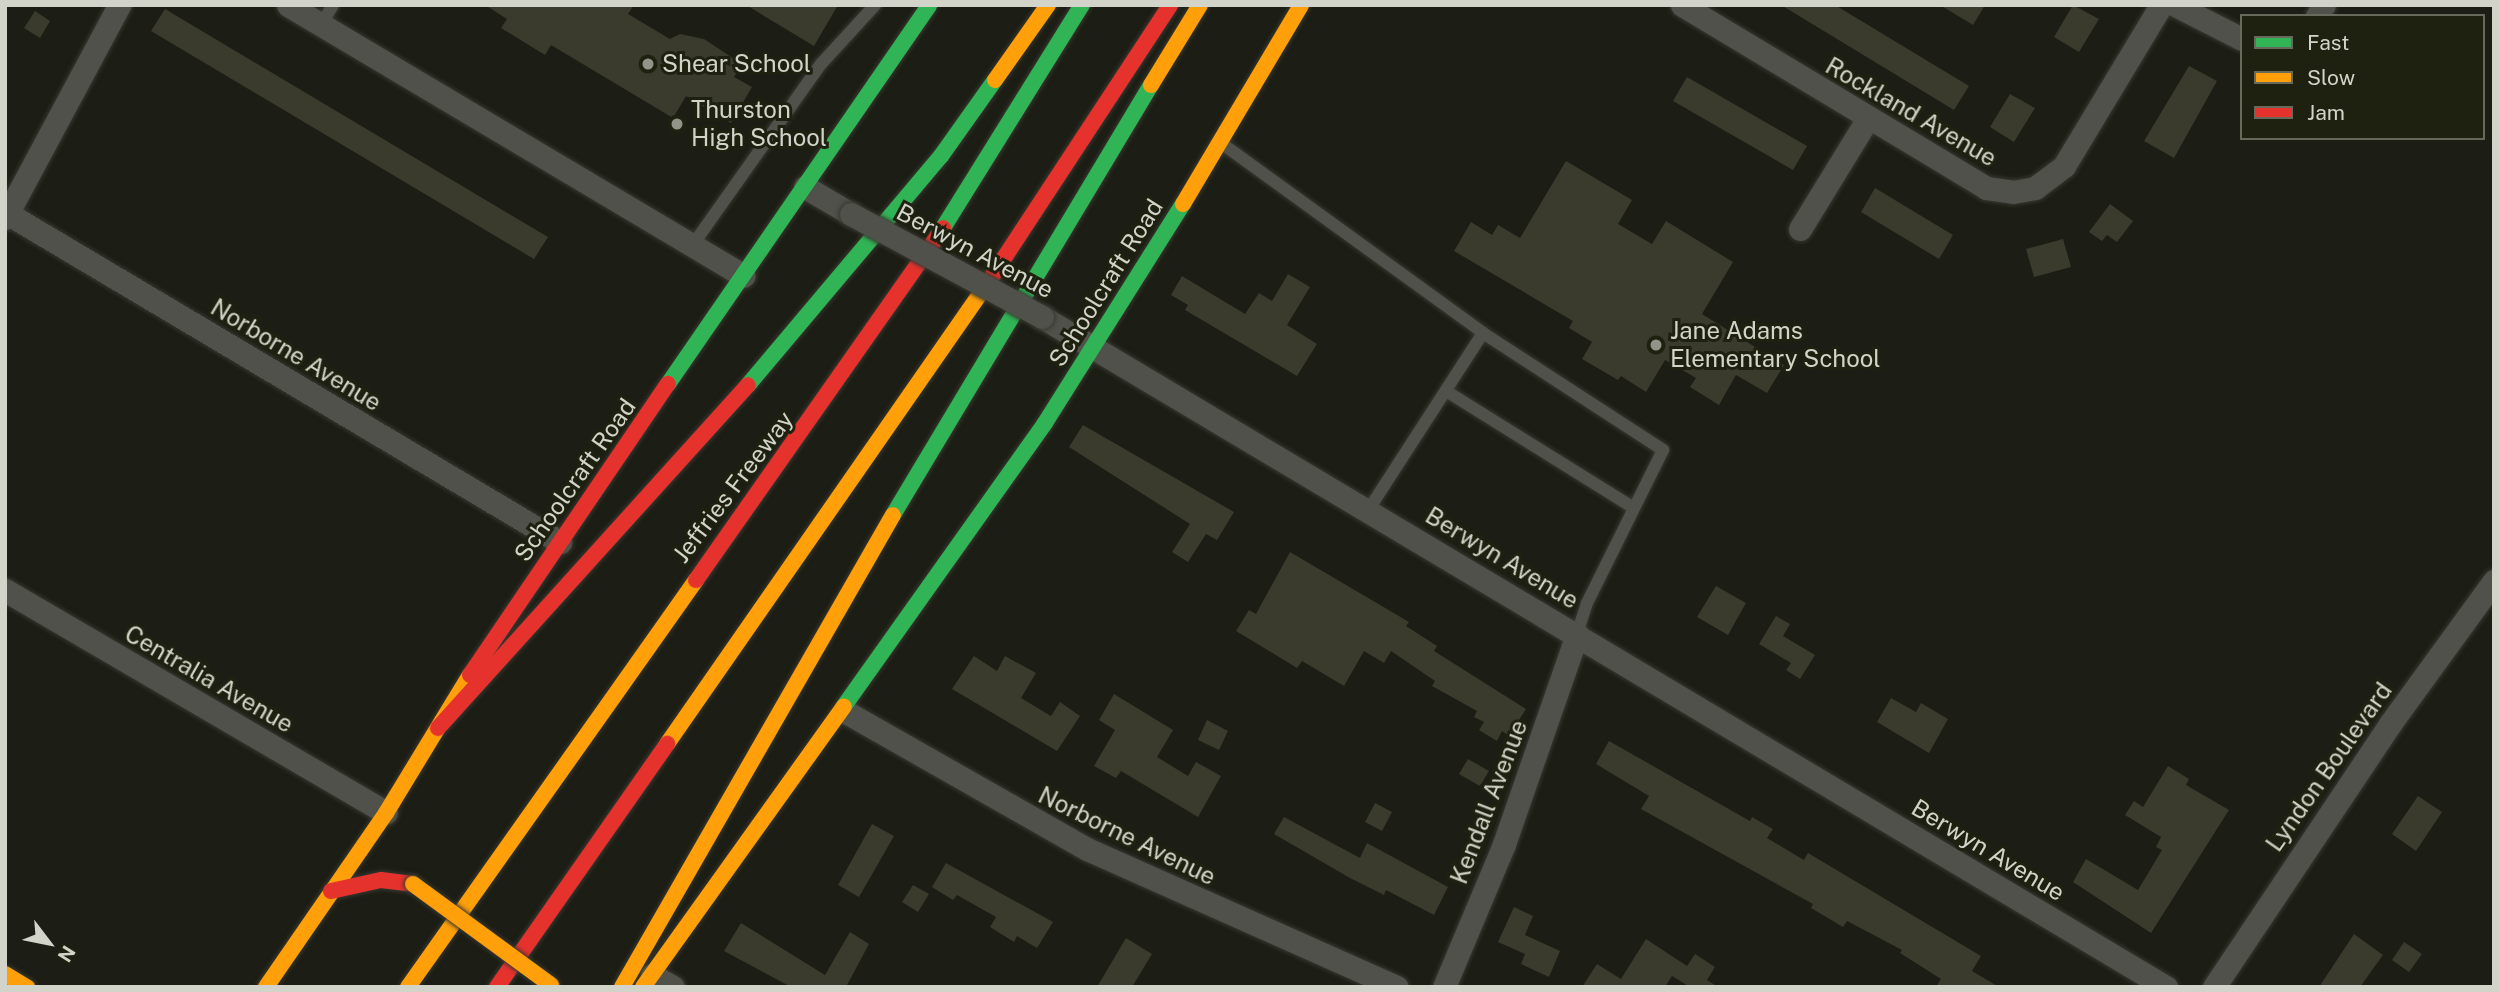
<!DOCTYPE html>
<style>
body{margin:0}
#map{position:relative;width:2499px;height:992px;overflow:hidden;background:#1c1d14;font-family:"Public Sans",sans-serif}
div>[style]{position:absolute}
[style*='--x']{left:calc(var(--x)*1px);top:calc(var(--y)*1px);width:calc(var(--w)*1px);rotate:calc(var(--a)*1deg)}
.building>*{inset:0;background:#3a3b2d}
.roads{filter:drop-shadow(0 0 2px #373831) drop-shadow(0 0 2px #373831)}
.lane>*{height:12px;margin:-6px;padding:0 6px;transform-origin:6px;border-radius:6px;background:#50514a}
.street>*{height:23px;margin:-11.5px;padding:0 11.5px;transform-origin:11.5px;border-radius:11.5px;background:#50514a}
.fast>*{height:16px;margin:-8px;padding:0 8px;transform-origin:8px;border-radius:8px;background:#30b455}
.slow>*{height:16px;margin:-8px;padding:0 8px;transform-origin:8px;border-radius:8px;background:#ff9f0a}
.jam>*{height:16px;margin:-8px;padding:0 8px;transform-origin:8px;border-radius:8px;background:#e5322d}
.bridges{filter:drop-shadow(0 0 2px #373831) drop-shadow(0 0 2px #373831)}
.street-bridge>*{height:23px;margin:-11.5px;padding:0 11.5px;transform-origin:11.5px;border-radius:11.5px;background:#50514a}
.slow-bridge>*{height:16px;margin:-8px;padding:0 8px;transform-origin:8px;border-radius:8px;background:#ff9f0a}
.dots>*{width:19px;height:19px;translate:-50% -50%;box-sizing:border-box;border:4px solid #1f2110;border-radius:50%}
span{translate:-50% -50%;white-space:nowrap;text-align:center;line-height:1.15;-webkit-text-stroke:6px #1f2110;paint-order:stroke}
.poi-label{font-size:24px;color:#d2d4c9}
.left{translate:0 -50%;text-align:left}
.street-label{font-size:24px;color:#d2d4c9}
.frame{position:absolute;inset:0;border:7px solid #d2d4c9;pointer-events:none}
.legend{position:absolute;left:2240px;top:14px;width:245px;height:126px;box-sizing:border-box;background:#1f2110;border:2px solid #67695a;margin:0;padding:9px 12px;list-style:none;font-size:21px;color:#d2d4c9}
.legend li{display:flex;align-items:center;gap:14px;height:35px}
.legend b{width:35px;border:2px solid #67695a}
.north{position:absolute;left:14px;top:908px;width:70px;height:70px;-webkit-text-stroke:5px #1f2110;paint-order:stroke;rotate:122deg;font-size:19px;font-weight:700;line-height:28px;text-align:center;color:#d2d4c9}
.north::after{content:'';display:block;margin:auto;width:24px;height:32px;background:#d2d4c9;clip-path:polygon(50% 0,100% 100%,50% 72%,0 100%)}
</style>
<div id="map">
<div class="building">
<div style="clip-path:polygon(485px 5px,634px 5px,628px 14px,670px 39px,680px 34px,704px 39px,742px 64px,734px 77px,752px 87px,731px 123px,686px 96px,673px 118px,551px 45px,545px 55px,501px 28px,507px 19px)"></div>
<div style="clip-path:polygon(746px 5px,838px 5px,814px 46px)"></div>
<div style="clip-path:polygon(1781px 5px,1835px 5px,1969px 86px,1954px 110px)"></div>
<div style="clip-path:polygon(1940px 5px,1985px 5px,1973px 25px)"></div>
<div style="clip-path:polygon(2073px 5px,2099px 19px,2079px 52px,2054px 37px)"></div>
<div style="clip-path:polygon(165px 9px,548px 237px,534px 259px,151px 31px)"></div>
<div style="clip-path:polygon(35px 11px,50px 21px,40px 38px,24px 28px)"></div>
<div style="clip-path:polygon(2189px 66px,2217px 81px,2174px 158px,2144px 141px)"></div>
<div style="clip-path:polygon(1687px 77px,1807px 146px,1793px 170px,1673px 101px)"></div>
<div style="clip-path:polygon(2010px 94px,2035px 108px,2014px 142px,1990px 127px)"></div>
<div style="clip-path:polygon(1566px 161px,1632px 200px,1618px 224px,1652px 244px,1666px 221px,1733px 262px,1702px 314px,1784px 365px,1767px 393px,1736px 375px,1719px 405px,1690px 387px,1696px 378px,1665px 360px,1646px 392px,1621px 376px,1618px 380px,1582px 359px,1592px 342px,1569px 328px,1573px 321px,1454px 251px,1471px 222px,1492px 235px,1498px 225px,1520px 238px)"></div>
<div style="clip-path:polygon(1875px 188px,1953px 235px,1939px 259px,1861px 212px)"></div>
<div style="clip-path:polygon(2110px 204px,2133px 221px,2117px 242px,2107px 235px,2102px 241px,2089px 232px)"></div>
<div style="clip-path:polygon(2063px 239px,2071px 267px,2034px 277px,2026px 249px)"></div>
<div style="clip-path:polygon(1288px 274px,1310px 287px,1287px 325px,1317px 344px,1297px 376px,1185px 310px,1188px 305px,1171px 295px,1182px 276px,1245px 314px,1259px 293px,1272px 301px)"></div>
<div style="clip-path:polygon(1083px 425px,1234px 512px,1217px 540px,1206px 534px,1188px 562px,1172px 552px,1190px 524px,1069px 447px)"></div>
<div style="clip-path:polygon(1290px 552px,1409px 622px,1406px 626px,1437px 646px,1434px 651px,1526px 709px,1509px 736px,1502px 731px,1497px 741px,1479px 730px,1484px 722px,1474px 717px,1477px 711px,1432px 686px,1435px 681px,1391px 651px,1384px 663px,1364px 651px,1344px 686px,1302px 661px,1297px 668px,1236px 631px,1249px 610px,1256px 614px)"></div>
<div style="clip-path:polygon(1716px 586px,1746px 603px,1728px 635px,1697px 617px)"></div>
<div style="clip-path:polygon(1776px 616px,1790px 624px,1783px 636px,1815px 655px,1800px 679px,1786px 670px,1791px 663px,1759px 644px)"></div>
<div style="clip-path:polygon(974px 656px,997px 671px,1005px 656px,1036px 673px,1021px 698px,1051px 716px,1060px 702px,1080px 716px,1057px 751px,952px 689px)"></div>
<div style="clip-path:polygon(1114px 694px,1173px 730px,1157px 757px,1188px 776px,1196px 762px,1221px 776px,1198px 817px,1121px 771px,1116px 778px,1094px 766px,1115px 730px,1099px 720px)"></div>
<div style="clip-path:polygon(1891px 698px,1916px 712px,1921px 703px,1948px 719px,1929px 753px,1877px 722px)"></div>
<div style="clip-path:polygon(1207px 720px,1228px 731px,1219px 750px,1198px 740px)"></div>
<div style="clip-path:polygon(1609px 741px,1750px 821px,1752px 817px,1773px 829px,1767px 838px,1804px 860px,1808px 853px,1981px 956px,1972px 971px,1999px 987px,1936px 987px,1941px 979px,1900px 953px,1902px 950px,1847px 921px,1843px 927px,1811px 908px,1813px 904px,1641px 809px,1649px 796px,1596px 764px)"></div>
<div style="clip-path:polygon(1468px 759px,1489px 771px,1480px 786px,1459px 774px)"></div>
<div style="clip-path:polygon(2168px 766px,2189px 779px,2186px 785px,2229px 810px,2151px 933px,2073px 882px,2086px 859px,2138px 890px,2162px 850px,2156px 847px,2161px 837px,2125px 815px,2134px 801px,2143px 807px)"></div>
<div style="clip-path:polygon(2418px 796px,2442px 812px,2416px 851px,2392px 834px)"></div>
<div style="clip-path:polygon(1375px 803px,1392px 812px,1382px 831px,1365px 822px)"></div>
<div style="clip-path:polygon(1284px 817px,1360px 858px,1367px 843px,1448px 887px,1434px 915px,1386px 890px,1384px 895px,1350px 878px,1274px 834px)"></div>
<div style="clip-path:polygon(872px 824px,894px 836px,859px 897px,838px 885px)"></div>
<div style="clip-path:polygon(946px 863px,1053px 922px,1037px 948px,1017px 936px,1014px 942px,990px 927px,996px 917px,957px 895px,953px 900px,932px 887px)"></div>
<div style="clip-path:polygon(913px 885px,929px 894px,918px 912px,902px 902px)"></div>
<div style="clip-path:polygon(1514px 907px,1533px 916px,1525px 935px,1560px 951px,1549px 977px,1521px 964px,1525px 954px,1498px 942px)"></div>
<div style="clip-path:polygon(741px 923px,825px 975px,850px 932px,869px 944px,846px 987px,791px 987px,724px 951px)"></div>
<div style="clip-path:polygon(2354px 934px,2383px 955px,2360px 987px,2319px 987px)"></div>
<div style="clip-path:polygon(1126px 938px,1152px 954px,1132px 987px,1097px 987px)"></div>
<div style="clip-path:polygon(1646px 939px,1687px 966px,1695px 954px,1715px 967px,1707px 980px,1718px 987px,1690px 987px,1672px 976px,1665px 987px,1582px 987px,1597px 964px,1621px 979px)"></div>
<div style="clip-path:polygon(2404px 942px,2422px 954px,2409px 972px,2392px 960px)"></div>
</div>
<div class="roads">
<div class="lane">
<div style="--x:321;--y:25;--w:23;--a:-59"></div>
<div style="--x:1221;--y:143;--w:324;--a:35.9"></div>
<div style="--x:692;--y:246;--w:223;--a:-54.7"></div>
<div style="--x:821;--y:64;--w:80;--a:-47.5"></div>
<div style="--x:1446;--y:391;--w:221;--a:31.9"></div>
<div style="--x:1369;--y:509;--w:210;--a:-57.1"></div>
<div style="--x:1483;--y:333;--w:215;--a:33"></div>
<div style="--x:1663;--y:450;--w:171;--a:116.4"></div>
<div style="--x:1587;--y:603;--w:33;--a:108"></div>
</div>
<div class="street">
<div style="--x:288;--y:5;--w:530;--a:30.72"></div>
<div style="--x:1682;--y:5;--w:355;--a:31"></div>
<div style="--x:1986;--y:188;--w:27;--a:8"></div>
<div style="--x:2013;--y:192;--w:22;--a:-10"></div>
<div style="--x:2035;--y:188;--w:36;--a:-37"></div>
<div style="--x:2064;--y:166;--w:188;--a:-58.9"></div>
<div style="--x:2175;--y:5;--w:75;--a:26.9"></div>
<div style="--x:2317;--y:16;--w:13;--a:-58"></div>
<div style="--x:805;--y:187;--w:53;--a:30.4"></div>
<div style="--x:5;--y:212;--w:646;--a:30.74"></div>
<div style="--x:5;--y:218;--w:242;--a:-61.8"></div>
<div style="--x:1800;--y:229;--w:130;--a:-58.5"></div>
<div style="--x:1042;--y:317;--w:1309;--a:30.8"></div>
<div style="--x:5;--y:590;--w:441;--a:30.3"></div>
<div style="--x:844;--y:711;--w:279;--a:29.6"></div>
<div style="--x:1087;--y:849;--w:339;--a:24"></div>
<div style="--x:652;--y:975;--w:24;--a:30"></div>
<div style="--x:1444;--y:987;--w:155;--a:-67.2"></div>
<div style="--x:1504;--y:844;--w:222;--a:-70.8"></div>
<div style="--x:2214;--y:987;--w:316;--a:-56.2"></div>
<div style="--x:2390;--y:724;--w:177;--a:-54"></div>
</div>
<div class="fast">
<div style="--x:943;--y:228;--w:263;--a:-58.1"></div>
<div style="--x:668;--y:384;--w:460;--a:-55.4"></div>
<div style="--x:748;--y:385;--w:299;--a:-49.9"></div>
<div style="--x:941;--y:156;--w:93;--a:-54.6"></div>
<div style="--x:893;--y:515;--w:501;--a:-59.04"></div>
<div style="--x:844;--y:706;--w:347;--a:-54.6"></div>
<div style="--x:1045;--y:423;--w:259;--a:-57.8"></div>
</div>
<div class="slow">
<div style="--x:995;--y:80;--w:92;--a:-54.8"></div>
<div style="--x:1151;--y:85;--w:94;--a:-58.5"></div>
<div style="--x:1183;--y:204;--w:231;--a:-59.3"></div>
<div style="--x:667;--y:744;--w:564;--a:-55.18"></div>
<div style="--x:5;--y:974;--w:26;--a:31"></div>
<div style="--x:266;--y:987;--w:211;--a:-55.4"></div>
<div style="--x:386;--y:813;--w:162;--a:-58.7"></div>
<div style="--x:408;--y:987;--w:499;--a:-54.7"></div>
<div style="--x:622;--y:987;--w:544;--a:-60.14"></div>
<div style="--x:643;--y:987;--w:345;--a:-54.4"></div>
</div>
<div class="jam">
<div style="--x:989;--y:281;--w:330;--a:-56.7"></div>
<div style="--x:696;--y:580;--w:430;--a:-54.9"></div>
<div style="--x:470;--y:675;--w:352;--a:-55.8"></div>
<div style="--x:438;--y:728;--w:462;--a:-47.9"></div>
<div style="--x:331;--y:891;--w:51;--a:-12.4"></div>
<div style="--x:381;--y:880;--w:32;--a:7"></div>
<div style="--x:497;--y:987;--w:297;--a:-55"></div>
</div>
</div>
<div class="bridges">
<div class="street-bridge">
<div style="--x:851;--y:214;--w:217;--a:28.3"></div>
</div>
<div class="slow-bridge">
<div style="--x:413;--y:884;--w:171;--a:36.2"></div>
</div>
</div>
<div class="dots">
<div style="left:648px;top:64px;background:#92948a"></div>
<div style="left:677px;top:124px;background:#92948a"></div>
<div style="left:1656px;top:345px;background:#92948a"></div>
</div>
<div class="poi-label">
<span class="left" style="left:662px;top:64px">Shear School</span>
<span class="left" style="left:691px;top:124px">Thurston<br>High School</span>
<span class="left" style="left:1670px;top:345px">Jane Adams<br>Elementary School</span>
</div>
<div class="street-label">
<span style="left:1911px;top:112px;rotate:30deg">Rockland Avenue</span>
<span style="left:975px;top:251px;rotate:28deg">Berwyn Avenue</span>
<span style="left:1106px;top:283px;rotate:-58deg">Schoolcraft Road</span>
<span style="left:296px;top:355px;rotate:31deg">Norborne Avenue</span>
<span style="left:575px;top:480px;rotate:-55deg">Schoolcraft Road</span>
<span style="left:733px;top:487px;rotate:-53deg">Jeffries Freeway</span>
<span style="left:1502px;top:558px;rotate:31deg">Berwyn Avenue</span>
<span style="left:209px;top:679px;rotate:30deg">Centralia Avenue</span>
<span style="left:2329px;top:767px;rotate:-55deg">Lyndon Boulevard</span>
<span style="left:1489px;top:802px;rotate:-69deg">Kendall Avenue</span>
<span style="left:1127px;top:836px;rotate:26deg">Norborne Avenue</span>
<span style="left:1988px;top:850px;rotate:31deg">Berwyn Avenue</span>
</div>
<div class="frame"></div>
<ul class="legend">
<li><b style="height:9px;background:#30b455"></b>Fast</li>
<li><b style="height:9px;background:#ff9f0a"></b>Slow</li>
<li><b style="height:9px;background:#e5322d"></b>Jam</li>
</ul>
<div class="north">N</div>
</div>
